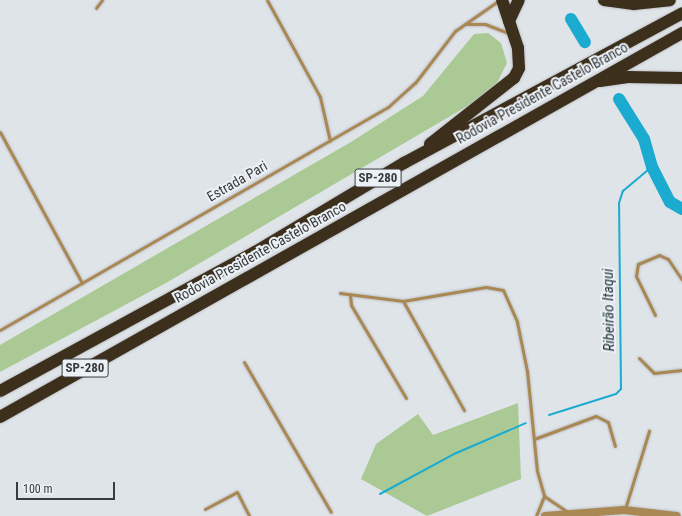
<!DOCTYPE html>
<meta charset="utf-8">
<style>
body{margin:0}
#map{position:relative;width:682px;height:516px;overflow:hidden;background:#dfe4e9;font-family:"Roboto Condensed",sans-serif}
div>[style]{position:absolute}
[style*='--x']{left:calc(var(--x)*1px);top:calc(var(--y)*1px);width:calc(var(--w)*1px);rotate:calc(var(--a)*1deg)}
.green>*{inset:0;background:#aac994}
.stream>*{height:2px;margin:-1px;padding:0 1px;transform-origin:1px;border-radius:1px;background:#1cabd0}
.river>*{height:12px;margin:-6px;padding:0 6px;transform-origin:6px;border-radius:6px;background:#1cabd0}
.roads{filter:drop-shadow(0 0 1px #bec2c7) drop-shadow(0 0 1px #bec2c7)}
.service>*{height:3px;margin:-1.5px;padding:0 1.5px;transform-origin:1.5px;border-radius:1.5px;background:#a98853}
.tertiary>*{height:8px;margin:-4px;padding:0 4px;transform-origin:4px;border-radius:4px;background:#a98853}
.motorway>*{height:12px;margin:-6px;padding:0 6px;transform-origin:6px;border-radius:6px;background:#3c2f1c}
span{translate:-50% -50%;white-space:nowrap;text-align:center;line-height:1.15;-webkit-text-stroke:4px #ecf1f6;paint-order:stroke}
.shield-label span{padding:1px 3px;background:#ecf1f6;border:1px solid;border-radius:3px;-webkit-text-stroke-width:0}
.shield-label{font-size:13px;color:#393b3d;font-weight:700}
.street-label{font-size:14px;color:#393b3d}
.water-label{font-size:15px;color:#192e35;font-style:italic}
.scale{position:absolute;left:16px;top:482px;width:99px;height:18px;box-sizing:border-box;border:2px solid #393b3d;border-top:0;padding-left:5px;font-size:12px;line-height:14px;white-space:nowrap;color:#393b3d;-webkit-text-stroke:3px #ecf1f6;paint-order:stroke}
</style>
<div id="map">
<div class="green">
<div style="clip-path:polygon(488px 33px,501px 43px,507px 63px,493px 91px,166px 283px,0 372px,0 345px,351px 142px,423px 96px,474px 34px)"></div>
<div style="clip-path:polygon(518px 403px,521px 479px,427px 516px,361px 479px,376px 444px,418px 414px,433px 435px)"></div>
</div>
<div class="stream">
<div style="--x:549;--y:415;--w:70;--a:-17.4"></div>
<div style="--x:616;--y:394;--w:7;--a:-45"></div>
<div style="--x:621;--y:389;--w:186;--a:-90.6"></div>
<div style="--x:619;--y:203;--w:13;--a:-72"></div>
<div style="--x:623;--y:191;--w:38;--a:-40"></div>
<div style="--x:380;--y:494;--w:84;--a:-28.4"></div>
<div style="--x:454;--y:454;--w:78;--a:-23.3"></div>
</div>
<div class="river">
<div style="--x:571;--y:19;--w:27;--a:59"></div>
<div style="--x:619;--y:99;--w:47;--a:58"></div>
<div style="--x:644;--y:139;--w:29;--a:74"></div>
<div style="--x:652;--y:167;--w:39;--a:63"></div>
<div style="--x:670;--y:202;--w:14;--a:30"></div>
</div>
<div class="roads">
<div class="service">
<div style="--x:267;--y:0;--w:111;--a:61.3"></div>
<div style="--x:320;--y:97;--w:45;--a:77.2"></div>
<div style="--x:96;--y:8;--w:10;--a:-53"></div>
<div style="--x:465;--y:24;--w:20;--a:0"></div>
<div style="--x:485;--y:24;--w:26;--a:21"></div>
<div style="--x:0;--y:132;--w:172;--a:61.5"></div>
<div style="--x:340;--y:293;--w:64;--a:7.2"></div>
<div style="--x:403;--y:301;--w:84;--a:-9.6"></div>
<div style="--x:486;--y:287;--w:17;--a:10"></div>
<div style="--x:503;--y:290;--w:35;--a:66"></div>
<div style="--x:517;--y:322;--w:50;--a:78.5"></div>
<div style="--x:527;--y:371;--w:100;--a:84.3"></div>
<div style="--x:537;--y:471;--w:26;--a:74"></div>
<div style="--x:544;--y:496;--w:29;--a:34"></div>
<div style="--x:350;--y:295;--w:10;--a:84"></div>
<div style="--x:351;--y:305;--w:108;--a:59.4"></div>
<div style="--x:403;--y:301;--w:125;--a:60.8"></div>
<div style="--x:655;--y:315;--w:43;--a:-116"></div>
<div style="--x:636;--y:276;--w:12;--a:-81"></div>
<div style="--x:638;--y:264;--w:23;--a:-23"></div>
<div style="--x:659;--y:255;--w:10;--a:24"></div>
<div style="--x:668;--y:259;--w:25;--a:56"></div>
<div style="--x:0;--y:330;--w:448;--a:-29.9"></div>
<div style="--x:388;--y:107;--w:36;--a:-42"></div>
<div style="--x:415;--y:83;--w:66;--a:-52.4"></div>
<div style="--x:455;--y:31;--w:52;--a:-34.9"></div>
<div style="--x:639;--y:358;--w:21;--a:45"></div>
<div style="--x:654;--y:373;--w:28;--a:-6"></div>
<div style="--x:244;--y:362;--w:173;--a:59.9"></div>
<div style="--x:534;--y:439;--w:66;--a:-20.4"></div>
<div style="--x:596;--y:416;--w:13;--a:27"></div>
<div style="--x:608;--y:422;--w:25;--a:74"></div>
<div style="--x:205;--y:509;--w:36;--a:-28"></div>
<div style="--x:237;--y:492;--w:27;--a:63"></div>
<div style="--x:625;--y:509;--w:82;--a:-72.9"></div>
<div style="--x:536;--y:516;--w:22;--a:-68"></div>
</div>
<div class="tertiary">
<div style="--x:545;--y:516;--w:79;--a:-4.3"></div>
<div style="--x:624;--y:510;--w:53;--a:6.5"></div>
</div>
<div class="motorway">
<div style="--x:604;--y:0;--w:30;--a:8"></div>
<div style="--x:634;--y:4;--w:36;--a:-6"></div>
<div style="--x:509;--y:21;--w:23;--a:-65"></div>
<div style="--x:600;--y:81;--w:28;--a:-8"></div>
<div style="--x:628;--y:77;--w:54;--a:1.1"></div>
<div style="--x:430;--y:144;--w:107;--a:-38.2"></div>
<div style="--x:514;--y:78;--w:11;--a:-63"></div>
<div style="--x:519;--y:68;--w:20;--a:-93"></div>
<div style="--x:518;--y:48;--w:51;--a:-108.4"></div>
<div style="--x:0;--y:391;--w:290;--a:-28.6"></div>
<div style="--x:255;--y:252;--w:174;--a:-30.9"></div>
<div style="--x:404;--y:163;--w:316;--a:-28.3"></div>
<div style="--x:0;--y:417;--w:783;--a:-29.38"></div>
</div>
</div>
<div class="shield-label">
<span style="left:378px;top:178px">SP-280</span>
<span style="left:85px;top:368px">SP-280</span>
</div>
<div class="street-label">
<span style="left:542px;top:93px;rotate:-29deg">Rodovia Presidente Castelo Branco</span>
<span style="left:237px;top:181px;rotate:-30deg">Estrada Pari</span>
<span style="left:260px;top:252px;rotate:-29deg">Rodovia Presidente Castelo Branco</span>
</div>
<div class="water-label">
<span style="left:609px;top:310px;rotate:-91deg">Ribeirão Itaqui</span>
</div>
<div class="scale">100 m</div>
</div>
